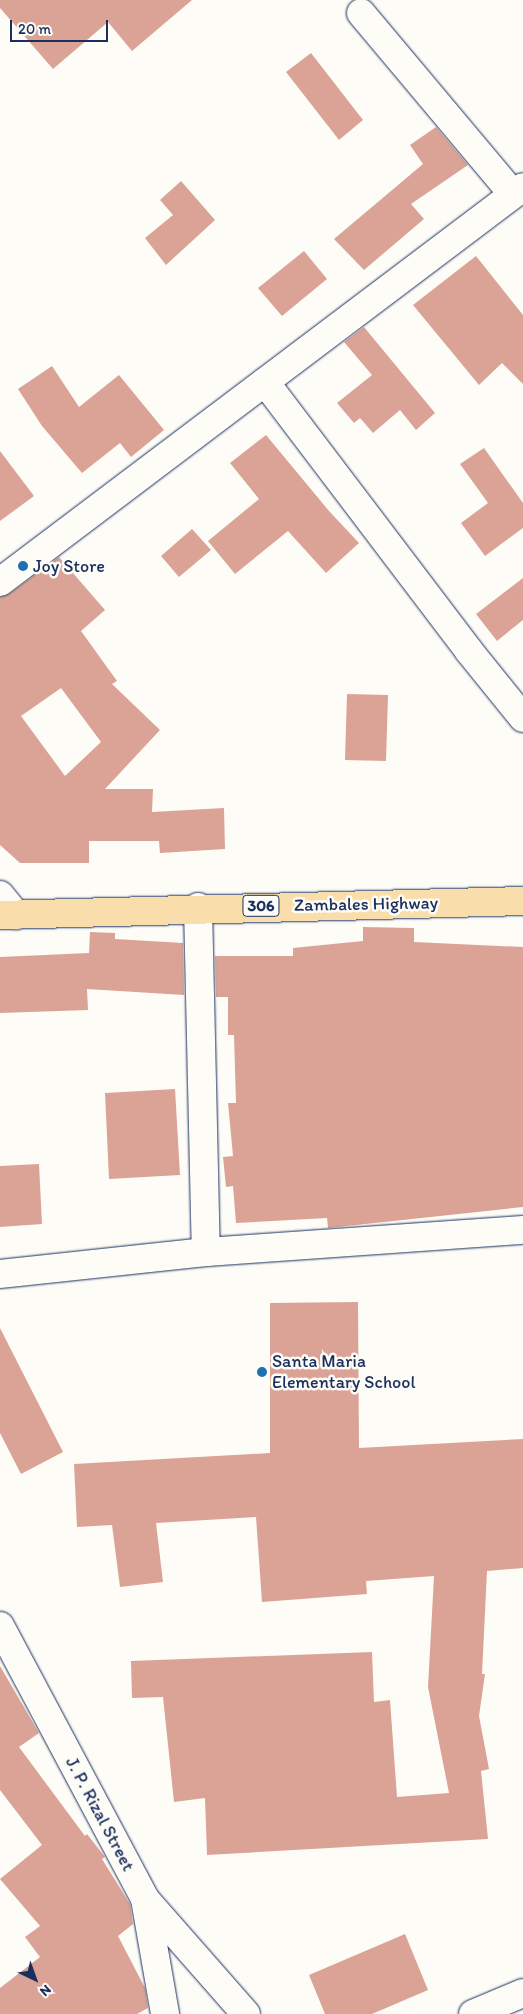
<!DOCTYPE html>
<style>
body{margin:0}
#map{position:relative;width:523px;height:2014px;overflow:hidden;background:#fdfcf7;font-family:Itim,sans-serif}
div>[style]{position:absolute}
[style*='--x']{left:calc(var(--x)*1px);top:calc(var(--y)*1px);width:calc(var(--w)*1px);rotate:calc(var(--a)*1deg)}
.building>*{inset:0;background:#dba396}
.roads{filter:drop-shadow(0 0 1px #1b2f5e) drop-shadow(0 0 1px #1b2f5e)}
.minor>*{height:28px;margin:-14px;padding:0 14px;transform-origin:14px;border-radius:14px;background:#fdfcf7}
.primary>*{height:28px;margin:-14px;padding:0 14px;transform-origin:14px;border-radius:14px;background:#f9deab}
.dots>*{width:14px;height:14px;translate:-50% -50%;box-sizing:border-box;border:2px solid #fdfcf7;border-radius:50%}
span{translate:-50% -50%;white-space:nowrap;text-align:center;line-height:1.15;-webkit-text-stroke:5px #fdfcf7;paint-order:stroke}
.shield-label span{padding:1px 4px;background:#fdfcf7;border:1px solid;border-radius:4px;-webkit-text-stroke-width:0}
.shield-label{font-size:16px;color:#1b2f5e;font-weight:700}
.poi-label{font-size:18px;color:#1b2f5e}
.left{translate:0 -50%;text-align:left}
.street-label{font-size:18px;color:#1b2f5e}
.north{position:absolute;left:10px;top:1954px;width:50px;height:50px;-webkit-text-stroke:4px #fdfcf7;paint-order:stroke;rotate:138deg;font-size:14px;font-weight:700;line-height:20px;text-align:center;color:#1b2f5e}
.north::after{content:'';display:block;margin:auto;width:18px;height:22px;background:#1b2f5e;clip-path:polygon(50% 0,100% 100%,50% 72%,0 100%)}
.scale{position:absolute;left:10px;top:20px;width:98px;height:22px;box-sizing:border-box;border:2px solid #1b2f5e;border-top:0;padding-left:6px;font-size:15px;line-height:18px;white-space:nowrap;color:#1b2f5e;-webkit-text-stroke:4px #fdfcf7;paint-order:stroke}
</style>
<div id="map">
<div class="building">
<div style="clip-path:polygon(0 0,192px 0,132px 51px,108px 22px,53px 69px,0 8px)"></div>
<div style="clip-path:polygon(311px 53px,363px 120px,339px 140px,286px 72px)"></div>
<div style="clip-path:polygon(436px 127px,468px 165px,411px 204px,424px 219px,364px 270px,334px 239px,423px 164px,410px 145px)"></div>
<div style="clip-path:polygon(181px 181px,215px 220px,166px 265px,145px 238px,173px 215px,160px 200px)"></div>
<div style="clip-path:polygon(304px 251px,327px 279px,282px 316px,258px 288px)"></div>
<div style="clip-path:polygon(476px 256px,523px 315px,523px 384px,502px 363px,479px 385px,413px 305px)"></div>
<div style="clip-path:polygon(364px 327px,435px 413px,416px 430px,400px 410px,373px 433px,360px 418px,354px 423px,337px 403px,372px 375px,344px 342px)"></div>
<div style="clip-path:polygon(52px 366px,79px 407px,119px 375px,164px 430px,131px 457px,120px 443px,82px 473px,42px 426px,18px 389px)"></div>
<div style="clip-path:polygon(266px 435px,329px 511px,359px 543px,326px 573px,288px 531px,235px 574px,208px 541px,259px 499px,230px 463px)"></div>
<div style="clip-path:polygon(484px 448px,523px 503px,523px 528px,485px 556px,461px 523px,488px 503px,460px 464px)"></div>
<div style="clip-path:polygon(0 451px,34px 496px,0 521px)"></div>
<div style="clip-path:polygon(192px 529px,211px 550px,179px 577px,161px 556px)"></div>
<div style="clip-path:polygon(evenodd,59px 557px,105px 610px,81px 631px,117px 681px,112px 684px,160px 730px,105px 789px,153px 789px,152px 812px,224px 808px,225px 849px,160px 853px,159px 841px,89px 841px,89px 863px,20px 863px,0 845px,0 597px,9px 594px,59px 557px,61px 688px,101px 742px,65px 776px,21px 716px,61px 688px)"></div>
<div style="clip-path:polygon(523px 578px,523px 620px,497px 641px,476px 614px)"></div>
<div style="clip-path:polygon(347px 694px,388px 695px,386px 761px,345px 760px)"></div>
<div style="clip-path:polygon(363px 927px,414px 928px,414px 942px,523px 947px,523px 1207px,328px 1228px,327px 1218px,236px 1223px,233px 1186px,226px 1187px,223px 1157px,233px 1156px,228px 1103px,236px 1103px,234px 1035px,228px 1035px,228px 997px,216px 997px,215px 956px,293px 956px,293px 948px,363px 941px)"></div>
<div style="clip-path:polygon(90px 932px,115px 933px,115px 939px,183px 943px,184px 995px,87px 989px,88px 1010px,0 1013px,0 957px,89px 953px)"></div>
<div style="clip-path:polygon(175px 1089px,180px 1175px,109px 1179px,105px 1093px)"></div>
<div style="clip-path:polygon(39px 1164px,42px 1224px,0 1227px,0 1166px)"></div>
<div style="clip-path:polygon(358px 1302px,359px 1448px,523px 1439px,523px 1568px,487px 1571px,482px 1674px,485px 1674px,479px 1716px,489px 1769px,481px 1771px,488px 1839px,207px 1855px,205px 1798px,174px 1802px,163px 1697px,132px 1698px,131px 1661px,372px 1652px,374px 1702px,390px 1700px,397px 1797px,449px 1793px,428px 1687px,434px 1576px,366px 1581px,367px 1594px,262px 1602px,256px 1517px,156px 1523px,163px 1582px,120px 1587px,112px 1525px,77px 1527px,74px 1464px,270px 1453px,270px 1303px)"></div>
<div style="clip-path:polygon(0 1328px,63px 1452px,21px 1474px,0 1433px)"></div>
<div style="clip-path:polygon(0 1666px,39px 1733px,19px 1747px,85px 1836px,87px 1834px,105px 1857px,102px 1859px,130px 1904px,133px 1924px,118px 1936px,145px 1988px,148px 2008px,137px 2014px,0 2014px,0 1988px,40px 1957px,25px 1937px,40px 1926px,0 1879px,42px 1845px,0 1790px)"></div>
<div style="clip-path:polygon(405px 1934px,428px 1990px,372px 2014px,325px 2014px,309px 1975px)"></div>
</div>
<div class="roads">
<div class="minor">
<div style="--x:361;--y:13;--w:236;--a:50"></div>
<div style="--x:265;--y:382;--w:338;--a:52.8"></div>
<div style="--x:469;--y:651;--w:86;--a:51.1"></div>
<div style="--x:0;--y:582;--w:655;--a:-37.06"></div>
<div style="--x:0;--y:895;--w:26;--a:51"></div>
<div style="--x:198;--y:907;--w:345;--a:88.7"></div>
<div style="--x:0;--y:1274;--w:207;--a:-6.1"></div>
<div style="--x:206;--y:1252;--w:318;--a:-4"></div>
<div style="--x:0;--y:1626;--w:309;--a:62"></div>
<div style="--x:145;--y:1899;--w:117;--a:80.1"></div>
<div style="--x:145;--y:1899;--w:153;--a:48.7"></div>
<div style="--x:473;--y:2014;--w:54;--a:-22.8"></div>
</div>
<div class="primary">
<div style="--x:0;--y:915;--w:523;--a:-1.53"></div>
</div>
</div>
<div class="dots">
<div style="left:23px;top:566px;background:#1f6fb2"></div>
<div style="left:262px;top:1372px;background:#1f6fb2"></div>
</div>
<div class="shield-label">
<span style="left:261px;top:906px">306</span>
</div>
<div class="poi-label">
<span class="left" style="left:33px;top:566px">Joy Store</span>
<span class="left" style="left:272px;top:1372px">Santa Maria<br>Elementary School</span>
</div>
<div class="street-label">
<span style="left:366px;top:904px;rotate:-1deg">Zambales Highway</span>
<span style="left:100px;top:1814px;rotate:62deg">J. P. Rizal Street</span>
</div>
<div class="north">N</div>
<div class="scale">20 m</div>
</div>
